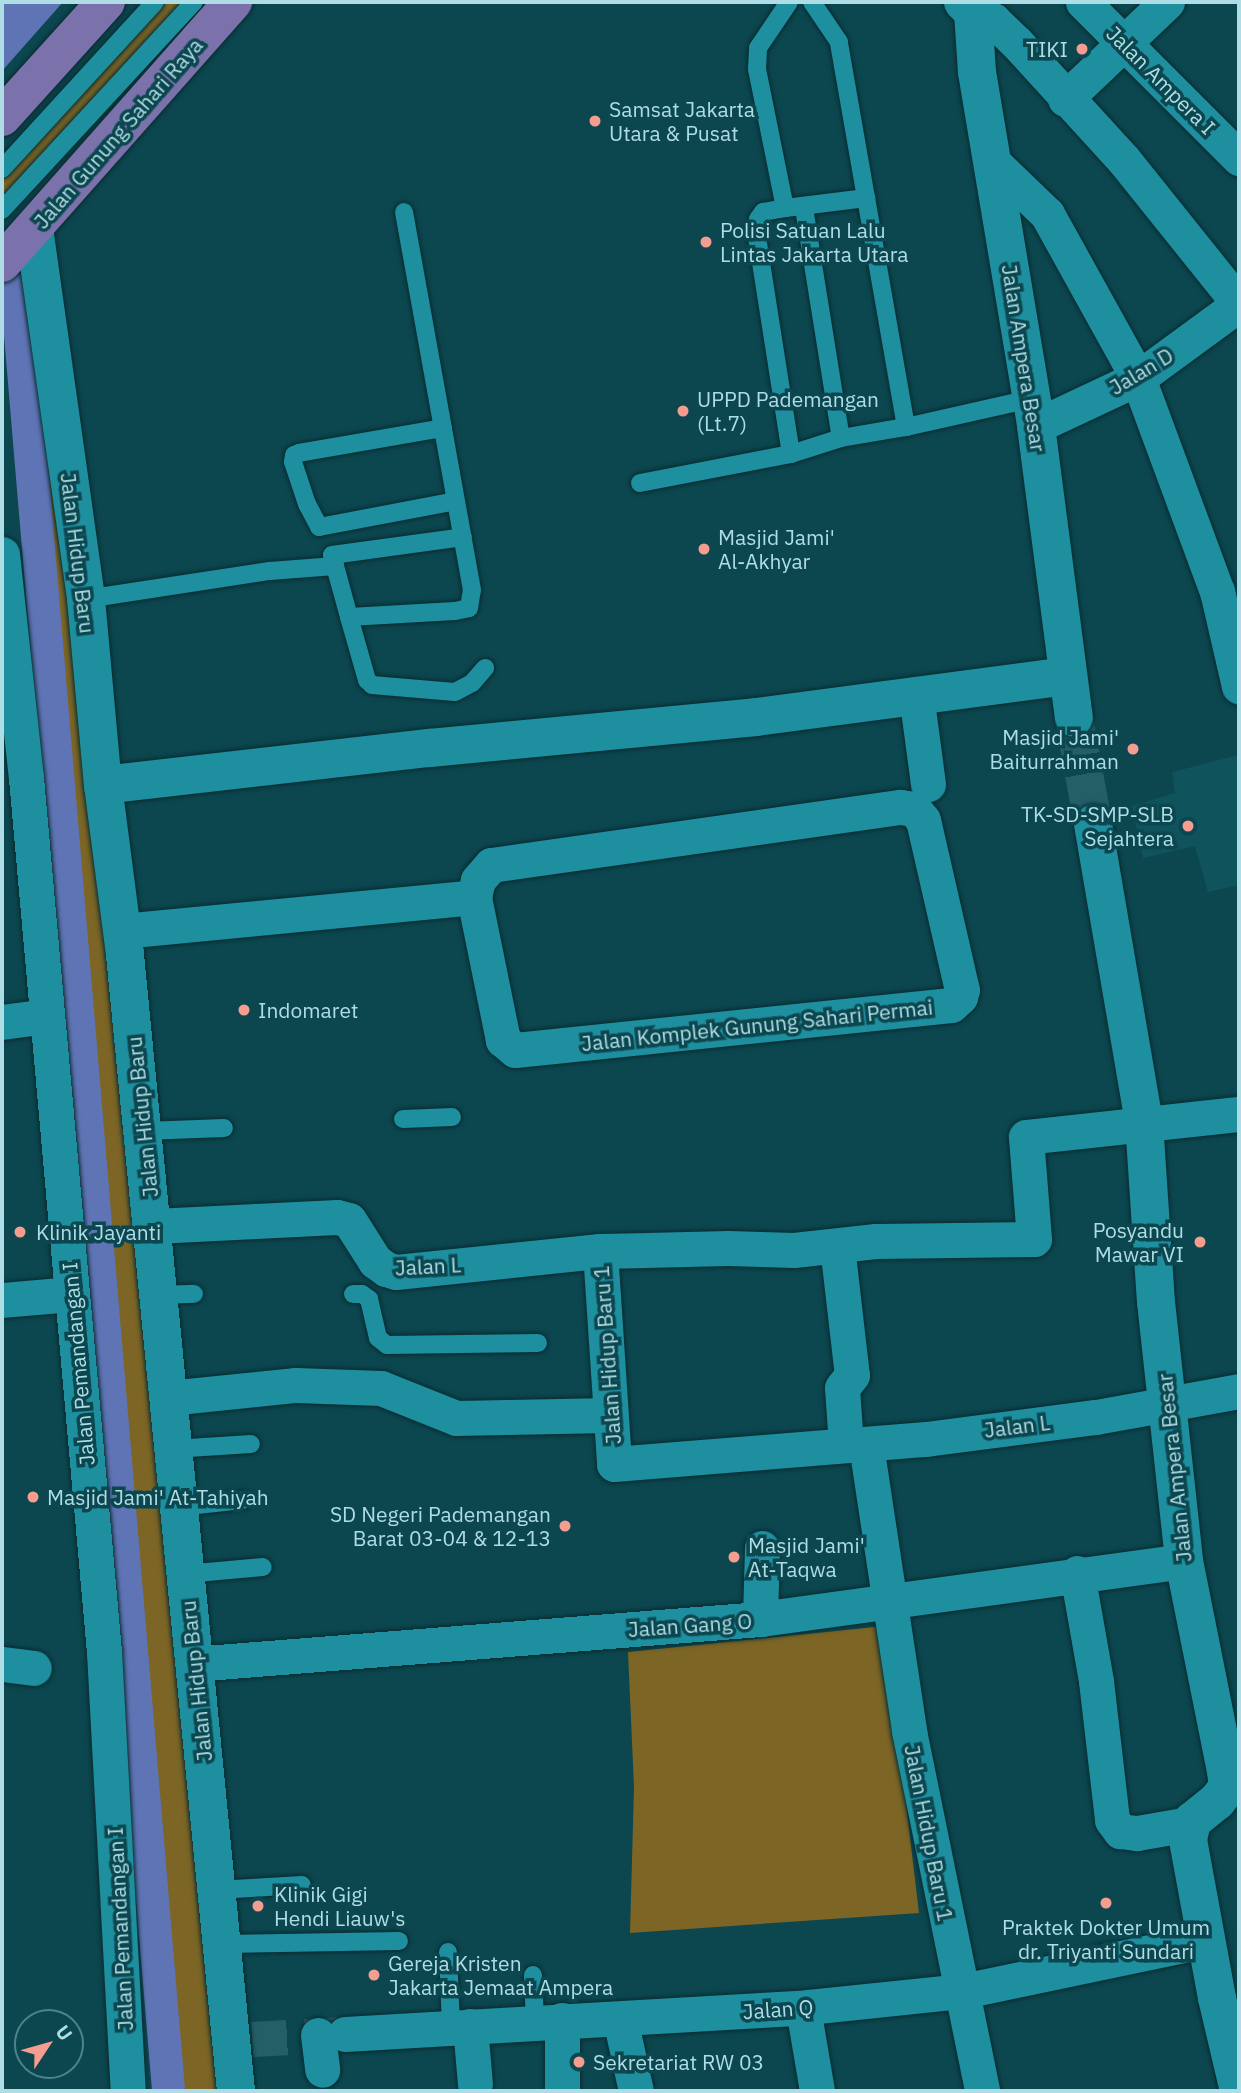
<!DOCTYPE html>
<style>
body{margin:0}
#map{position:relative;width:1241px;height:2093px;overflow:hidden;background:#0c4750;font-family:"IBM Plex Sans",sans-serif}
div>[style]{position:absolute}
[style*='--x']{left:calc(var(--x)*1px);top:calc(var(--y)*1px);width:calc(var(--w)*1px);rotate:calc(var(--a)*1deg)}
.built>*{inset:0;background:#0f535d}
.green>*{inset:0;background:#7c6525}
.water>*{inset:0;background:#5f74b5}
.canal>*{height:33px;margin:-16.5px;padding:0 16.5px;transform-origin:16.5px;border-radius:16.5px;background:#5f74b5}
.street-tunnel>*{height:35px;margin-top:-17.5px;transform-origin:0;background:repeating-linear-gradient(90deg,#245e66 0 35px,transparent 0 53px)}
.secondary-tunnel>*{height:38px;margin-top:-19px;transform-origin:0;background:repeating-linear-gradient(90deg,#245e66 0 38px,transparent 0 57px)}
.roads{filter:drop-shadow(0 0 2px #092b30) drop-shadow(0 0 2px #092b30)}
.lane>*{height:18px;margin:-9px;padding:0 9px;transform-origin:9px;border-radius:9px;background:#1d8f9f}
.street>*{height:35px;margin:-17.5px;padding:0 17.5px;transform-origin:17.5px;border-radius:17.5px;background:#1d8f9f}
.secondary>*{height:38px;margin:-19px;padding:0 19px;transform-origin:19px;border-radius:19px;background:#1d8f9f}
.primary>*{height:38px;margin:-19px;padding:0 19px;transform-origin:19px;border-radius:19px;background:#7b72ac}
.dots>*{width:19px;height:19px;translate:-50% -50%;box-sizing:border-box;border:4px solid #0c4750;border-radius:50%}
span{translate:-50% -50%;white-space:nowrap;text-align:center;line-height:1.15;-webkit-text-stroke:7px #0c4750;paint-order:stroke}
.poi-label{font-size:21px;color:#afdde5}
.right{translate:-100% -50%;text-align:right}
.left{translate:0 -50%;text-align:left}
.street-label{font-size:21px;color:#afdde5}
.frame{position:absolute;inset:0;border:4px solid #afdde5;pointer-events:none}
.north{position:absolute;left:14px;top:2009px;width:70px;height:70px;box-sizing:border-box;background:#0c4750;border:2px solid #4d838c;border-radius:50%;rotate:54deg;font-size:19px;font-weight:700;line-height:28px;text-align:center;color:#afdde5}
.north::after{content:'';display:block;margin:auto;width:24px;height:32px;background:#f59d8f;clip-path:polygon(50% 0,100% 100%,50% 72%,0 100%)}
</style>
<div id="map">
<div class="built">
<div style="clip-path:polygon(1239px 755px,1239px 885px,1208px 892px,1195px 846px,1143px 858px,1132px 806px,1175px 793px,1172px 772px)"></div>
</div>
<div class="green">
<div style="clip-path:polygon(155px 2px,191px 2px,2px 212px,2px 170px)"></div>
<div style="clip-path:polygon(34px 228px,236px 2091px,166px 2091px,120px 1513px,12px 251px)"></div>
<div style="clip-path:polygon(885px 1626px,919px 1913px,630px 1933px,634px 1787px,628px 1652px)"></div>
</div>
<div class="water">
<div style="clip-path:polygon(2px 2px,63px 2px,2px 71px)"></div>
</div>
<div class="canal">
<div style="--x:15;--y:275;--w:1822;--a:85.18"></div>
</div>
<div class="street-tunnel">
<div style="--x:252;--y:2039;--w:93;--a:-3.1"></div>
</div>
<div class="secondary-tunnel">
<div style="--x:1074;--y:718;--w:108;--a:79.8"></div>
</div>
<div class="roads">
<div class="lane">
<div style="--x:2;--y:169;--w:226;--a:-47.5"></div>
<div style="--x:785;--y:208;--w:142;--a:-101.4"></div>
<div style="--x:757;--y:69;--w:21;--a:-87"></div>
<div style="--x:758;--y:48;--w:55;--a:-56"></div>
<div style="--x:804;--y:208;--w:233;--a:80.9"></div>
<div style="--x:2;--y:210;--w:283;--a:-47.3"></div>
<div style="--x:906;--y:427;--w:127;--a:-12.7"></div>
<div style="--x:443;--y:428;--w:146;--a:170.2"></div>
<div style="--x:299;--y:453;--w:5;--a:158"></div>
<div style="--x:294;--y:455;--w:7;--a:98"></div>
<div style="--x:293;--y:462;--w:44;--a:71.6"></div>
<div style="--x:307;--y:504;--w:26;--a:62"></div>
<div style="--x:319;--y:527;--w:139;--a:-10.7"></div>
<div style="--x:791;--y:454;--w:227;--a:-98.9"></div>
<div style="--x:756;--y:230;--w:11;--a:-80"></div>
<div style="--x:758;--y:219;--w:9;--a:-54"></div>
<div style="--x:763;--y:212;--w:22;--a:-10"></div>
<div style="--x:785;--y:208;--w:82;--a:-7"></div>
<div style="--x:640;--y:483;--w:154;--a:-10.9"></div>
<div style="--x:791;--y:454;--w:52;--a:-17.7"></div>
<div style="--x:841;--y:438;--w:66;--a:-9.6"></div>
<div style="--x:906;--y:427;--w:391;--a:-99.9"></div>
<div style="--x:839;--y:42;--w:48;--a:-124"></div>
<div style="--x:335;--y:566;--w:11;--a:-105"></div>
<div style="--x:332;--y:555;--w:132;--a:-7.8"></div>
<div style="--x:86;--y:599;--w:186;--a:-8.7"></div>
<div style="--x:270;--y:571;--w:65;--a:-4.4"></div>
<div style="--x:335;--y:566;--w:53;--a:74.6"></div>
<div style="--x:349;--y:617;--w:106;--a:-3.2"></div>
<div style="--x:455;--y:611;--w:14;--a:-12"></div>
<div style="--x:469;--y:608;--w:18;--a:-81"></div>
<div style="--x:472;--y:590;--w:384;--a:-100.2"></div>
<div style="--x:349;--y:617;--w:66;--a:74.1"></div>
<div style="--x:367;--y:680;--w:7;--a:45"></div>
<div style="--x:372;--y:685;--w:83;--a:4.8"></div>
<div style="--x:455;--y:692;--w:19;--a:-28"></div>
<div style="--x:472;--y:683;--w:20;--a:-49"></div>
<div style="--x:403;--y:1119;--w:49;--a:-2.3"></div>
<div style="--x:144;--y:1131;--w:80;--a:-2.1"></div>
<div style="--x:353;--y:1294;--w:9;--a:0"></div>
<div style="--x:362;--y:1294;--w:9;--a:36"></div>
<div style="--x:369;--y:1299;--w:40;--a:77"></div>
<div style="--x:378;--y:1338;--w:11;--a:38"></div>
<div style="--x:387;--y:1345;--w:151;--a:-0.8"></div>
<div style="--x:160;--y:1295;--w:34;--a:-2"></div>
<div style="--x:173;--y:1449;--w:78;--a:-3.7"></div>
<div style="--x:179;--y:1507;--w:64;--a:-6.2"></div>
<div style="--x:185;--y:1574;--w:78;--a:-5.1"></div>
<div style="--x:217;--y:1890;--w:85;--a:-3.4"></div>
<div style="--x:223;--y:1944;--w:176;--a:-1"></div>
<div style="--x:448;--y:1952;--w:75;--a:87.7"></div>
<div style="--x:533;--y:1975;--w:47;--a:87.6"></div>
</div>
<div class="street">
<div style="--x:1083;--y:2;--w:221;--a:45"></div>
<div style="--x:973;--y:12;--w:22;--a:22"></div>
<div style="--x:993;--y:20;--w:32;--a:44"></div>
<div style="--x:1016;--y:42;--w:159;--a:47.6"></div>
<div style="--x:1123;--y:159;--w:186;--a:51.3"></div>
<div style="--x:1065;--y:99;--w:141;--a:-43.6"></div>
<div style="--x:994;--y:163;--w:74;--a:43.9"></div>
<div style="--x:1047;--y:214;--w:188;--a:61"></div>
<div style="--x:1138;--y:378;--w:227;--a:69.7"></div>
<div style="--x:1217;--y:591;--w:98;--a:77"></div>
<div style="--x:1036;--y:426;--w:113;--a:-25.2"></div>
<div style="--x:1138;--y:378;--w:125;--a:-36.2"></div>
<div style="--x:2;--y:554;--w:225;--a:83.9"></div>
<div style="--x:26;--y:778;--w:877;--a:84.9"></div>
<div style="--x:104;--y:1652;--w:440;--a:86.9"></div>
<div style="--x:916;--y:694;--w:91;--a:82.4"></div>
<div style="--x:122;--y:931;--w:354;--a:-5.5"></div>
<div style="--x:474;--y:897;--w:17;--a:-77"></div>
<div style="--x:478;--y:880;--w:20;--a:-49"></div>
<div style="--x:491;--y:865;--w:413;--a:-8.1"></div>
<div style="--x:900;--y:807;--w:14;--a:8"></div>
<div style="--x:914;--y:809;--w:14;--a:51"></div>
<div style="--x:923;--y:820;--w:174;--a:77.1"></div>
<div style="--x:962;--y:990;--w:7;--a:106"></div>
<div style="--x:960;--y:997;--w:12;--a:138"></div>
<div style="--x:951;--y:1005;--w:438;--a:174.1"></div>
<div style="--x:515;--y:1050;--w:16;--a:-140"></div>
<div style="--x:503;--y:1040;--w:146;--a:-101.5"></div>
<div style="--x:2;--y:1022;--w:45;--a:-7.6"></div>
<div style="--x:154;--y:1226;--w:183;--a:-2.8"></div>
<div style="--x:337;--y:1217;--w:12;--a:14"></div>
<div style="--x:349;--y:1220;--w:49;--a:57.6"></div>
<div style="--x:375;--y:1261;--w:14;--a:36"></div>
<div style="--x:386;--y:1269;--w:10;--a:17"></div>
<div style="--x:396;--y:1272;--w:205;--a:-5.9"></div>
<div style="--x:600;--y:1251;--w:128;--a:-1.3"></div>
<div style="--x:728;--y:1248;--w:66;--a:1.7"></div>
<div style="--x:794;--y:1250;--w:82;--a:-6.3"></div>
<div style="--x:876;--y:1241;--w:158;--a:-0.7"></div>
<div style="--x:1034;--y:1239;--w:102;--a:-94.5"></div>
<div style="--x:1026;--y:1137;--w:214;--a:-6.2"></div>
<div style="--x:837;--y:1246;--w:130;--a:83.4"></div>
<div style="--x:852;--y:1375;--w:16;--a:128"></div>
<div style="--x:842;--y:1388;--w:57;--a:86"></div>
<div style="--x:600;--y:1251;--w:213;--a:86.2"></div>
<div style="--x:614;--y:1464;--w:313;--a:-4.6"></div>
<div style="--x:926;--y:1439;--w:171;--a:-7.4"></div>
<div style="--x:1096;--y:1417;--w:145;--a:-10.3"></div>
<div style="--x:2;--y:1300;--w:70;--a:-4.9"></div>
<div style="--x:168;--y:1398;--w:129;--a:-5.8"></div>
<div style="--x:296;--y:1385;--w:85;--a:2"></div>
<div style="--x:381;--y:1388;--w:81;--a:21.8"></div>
<div style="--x:456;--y:1418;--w:154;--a:-1.1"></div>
<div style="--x:866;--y:1445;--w:289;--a:81.4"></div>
<div style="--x:909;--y:1731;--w:367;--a:78.5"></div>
<div style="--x:1077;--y:1573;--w:110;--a:80"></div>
<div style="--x:1096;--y:1681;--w:140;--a:83.4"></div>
<div style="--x:1112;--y:1820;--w:14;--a:54"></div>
<div style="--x:1120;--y:1831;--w:17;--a:7"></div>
<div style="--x:1137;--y:1833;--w:53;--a:-9.8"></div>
<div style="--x:760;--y:1619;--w:71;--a:-88.4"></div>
<div style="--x:2;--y:1664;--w:32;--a:7"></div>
<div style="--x:193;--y:1664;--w:569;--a:-4.54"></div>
<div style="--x:760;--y:1619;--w:428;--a:-7.8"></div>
<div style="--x:803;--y:2008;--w:84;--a:80.4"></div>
<div style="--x:620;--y:2019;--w:74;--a:77.5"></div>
<div style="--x:562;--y:2020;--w:70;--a:90"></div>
<div style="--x:470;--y:2026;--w:58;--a:85.1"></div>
<div style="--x:345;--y:2034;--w:464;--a:-3.3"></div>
<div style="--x:808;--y:2007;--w:156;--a:-5.9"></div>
<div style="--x:963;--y:1991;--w:249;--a:-11.8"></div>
<div style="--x:318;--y:2035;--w:35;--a:83"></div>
</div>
<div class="secondary">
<div style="--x:963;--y:2;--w:14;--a:45"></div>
<div style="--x:973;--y:12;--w:60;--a:86.2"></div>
<div style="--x:977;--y:72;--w:359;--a:80.5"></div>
<div style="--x:1036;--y:426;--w:294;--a:82.6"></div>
<div style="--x:34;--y:228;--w:375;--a:82"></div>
<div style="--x:86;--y:599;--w:187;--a:84.8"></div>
<div style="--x:103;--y:785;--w:171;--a:82.6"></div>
<div style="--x:125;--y:955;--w:1141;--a:84.42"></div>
<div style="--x:103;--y:785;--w:329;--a:-6.5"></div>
<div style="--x:430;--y:748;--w:327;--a:-5.4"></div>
<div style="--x:756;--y:717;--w:313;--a:-7.5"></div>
<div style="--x:1093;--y:824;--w:302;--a:80.3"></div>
<div style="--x:1144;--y:1122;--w:180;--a:86.2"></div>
<div style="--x:1156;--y:1302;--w:261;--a:83.8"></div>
<div style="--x:1184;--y:1561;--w:214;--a:78.7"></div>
<div style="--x:1226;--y:1771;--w:16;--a:83"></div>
<div style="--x:1228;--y:1787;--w:18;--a:128"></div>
<div style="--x:1217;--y:1801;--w:32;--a:141"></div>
<div style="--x:1192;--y:1821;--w:19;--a:102"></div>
<div style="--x:1188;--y:1840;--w:161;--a:79.6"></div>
<div style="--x:1217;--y:1998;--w:96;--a:76.7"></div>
</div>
<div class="primary">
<div style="--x:2;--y:117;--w:155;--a:-47.9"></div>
<div style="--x:2;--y:263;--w:349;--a:-48.5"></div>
</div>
</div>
<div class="dots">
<div style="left:1082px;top:49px;background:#f59d8f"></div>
<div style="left:595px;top:121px;background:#f59d8f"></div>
<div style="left:706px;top:242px;background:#f59d8f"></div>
<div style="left:683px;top:411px;background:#f59d8f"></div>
<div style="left:704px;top:549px;background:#f59d8f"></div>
<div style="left:1133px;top:749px;background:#f59d8f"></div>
<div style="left:1188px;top:826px;background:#f59d8f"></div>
<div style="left:244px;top:1010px;background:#f59d8f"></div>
<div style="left:20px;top:1232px;background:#f59d8f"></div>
<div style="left:1200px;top:1242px;background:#f59d8f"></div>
<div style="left:33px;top:1497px;background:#f59d8f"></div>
<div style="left:565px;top:1526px;background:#f59d8f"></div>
<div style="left:734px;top:1557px;background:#f59d8f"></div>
<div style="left:1106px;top:1903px;background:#f59d8f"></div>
<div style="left:258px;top:1906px;background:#f59d8f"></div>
<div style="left:374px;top:1975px;background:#f59d8f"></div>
<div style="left:579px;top:2062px;background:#f59d8f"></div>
</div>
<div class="poi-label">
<span class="right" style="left:1068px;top:49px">TIKI</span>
<span class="left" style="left:609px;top:121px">Samsat Jakarta<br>Utara &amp; Pusat</span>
<span class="left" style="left:720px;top:242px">Polisi Satuan Lalu<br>Lintas Jakarta Utara</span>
<span class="left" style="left:697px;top:411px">UPPD Pademangan<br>(Lt.7)</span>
<span class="left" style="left:718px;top:549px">Masjid Jami'<br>Al-Akhyar</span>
<span class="right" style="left:1119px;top:749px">Masjid Jami'<br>Baiturrahman</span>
<span class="right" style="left:1174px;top:826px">TK-SD-SMP-SLB<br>Sejahtera</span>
<span class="left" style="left:258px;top:1010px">Indomaret</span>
<span class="right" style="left:1184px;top:1242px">Posyandu<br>Mawar VI</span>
<span class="left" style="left:36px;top:1232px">Klinik Jayanti</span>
<span class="left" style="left:47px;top:1497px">Masjid Jami' At-Tahiyah</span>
<span class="right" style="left:551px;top:1526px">SD Negeri Pademangan<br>Barat 03-04 &amp; 12-13</span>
<span class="left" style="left:748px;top:1557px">Masjid Jami'<br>At-Taqwa</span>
<span class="left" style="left:274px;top:1906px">Klinik Gigi<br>Hendi Liauw's</span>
<span style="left:1106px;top:1939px">Praktek Dokter Umum<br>dr. Triyanti Sundari</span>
<span class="left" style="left:388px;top:1975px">Gereja Kristen<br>Jakarta Jemaat Ampera</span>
<span class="left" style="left:593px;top:2062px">Sekretariat RW 03</span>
</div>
<div class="street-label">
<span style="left:1161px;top:80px;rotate:45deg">Jalan Ampera I</span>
<span style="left:118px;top:133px;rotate:-49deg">Jalan Gunung Sahari Raya</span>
<span style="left:1024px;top:358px;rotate:81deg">Jalan Ampera Besar</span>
<span style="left:1141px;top:371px;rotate:-31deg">Jalan D</span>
<span style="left:78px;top:553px;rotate:83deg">Jalan Hidup Baru</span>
<span style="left:757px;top:1025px;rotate:-6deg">Jalan Komplek Gunung Sahari Permai</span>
<span style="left:142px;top:1117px;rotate:-96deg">Jalan Hidup Baru</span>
<span style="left:428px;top:1266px;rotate:-3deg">Jalan L</span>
<span style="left:607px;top:1355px;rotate:-94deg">Jalan Hidup Baru 1</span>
<span style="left:78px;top:1364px;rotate:-95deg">Jalan Pemandangan I</span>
<span style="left:1017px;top:1426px;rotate:-7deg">Jalan L</span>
<span style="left:1174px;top:1468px;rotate:-96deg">Jalan Ampera Besar</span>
<span style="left:690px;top:1625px;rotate:-4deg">Jalan Gang O</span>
<span style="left:196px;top:1681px;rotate:-96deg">Jalan Hidup Baru</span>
<span style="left:929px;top:1833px;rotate:79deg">Jalan Hidup Baru 1</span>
<span style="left:120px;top:1929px;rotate:-93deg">Jalan Pemandangan I</span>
<span style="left:778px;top:2009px;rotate:-4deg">Jalan Q</span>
</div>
<div class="frame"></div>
<div class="north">U</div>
</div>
